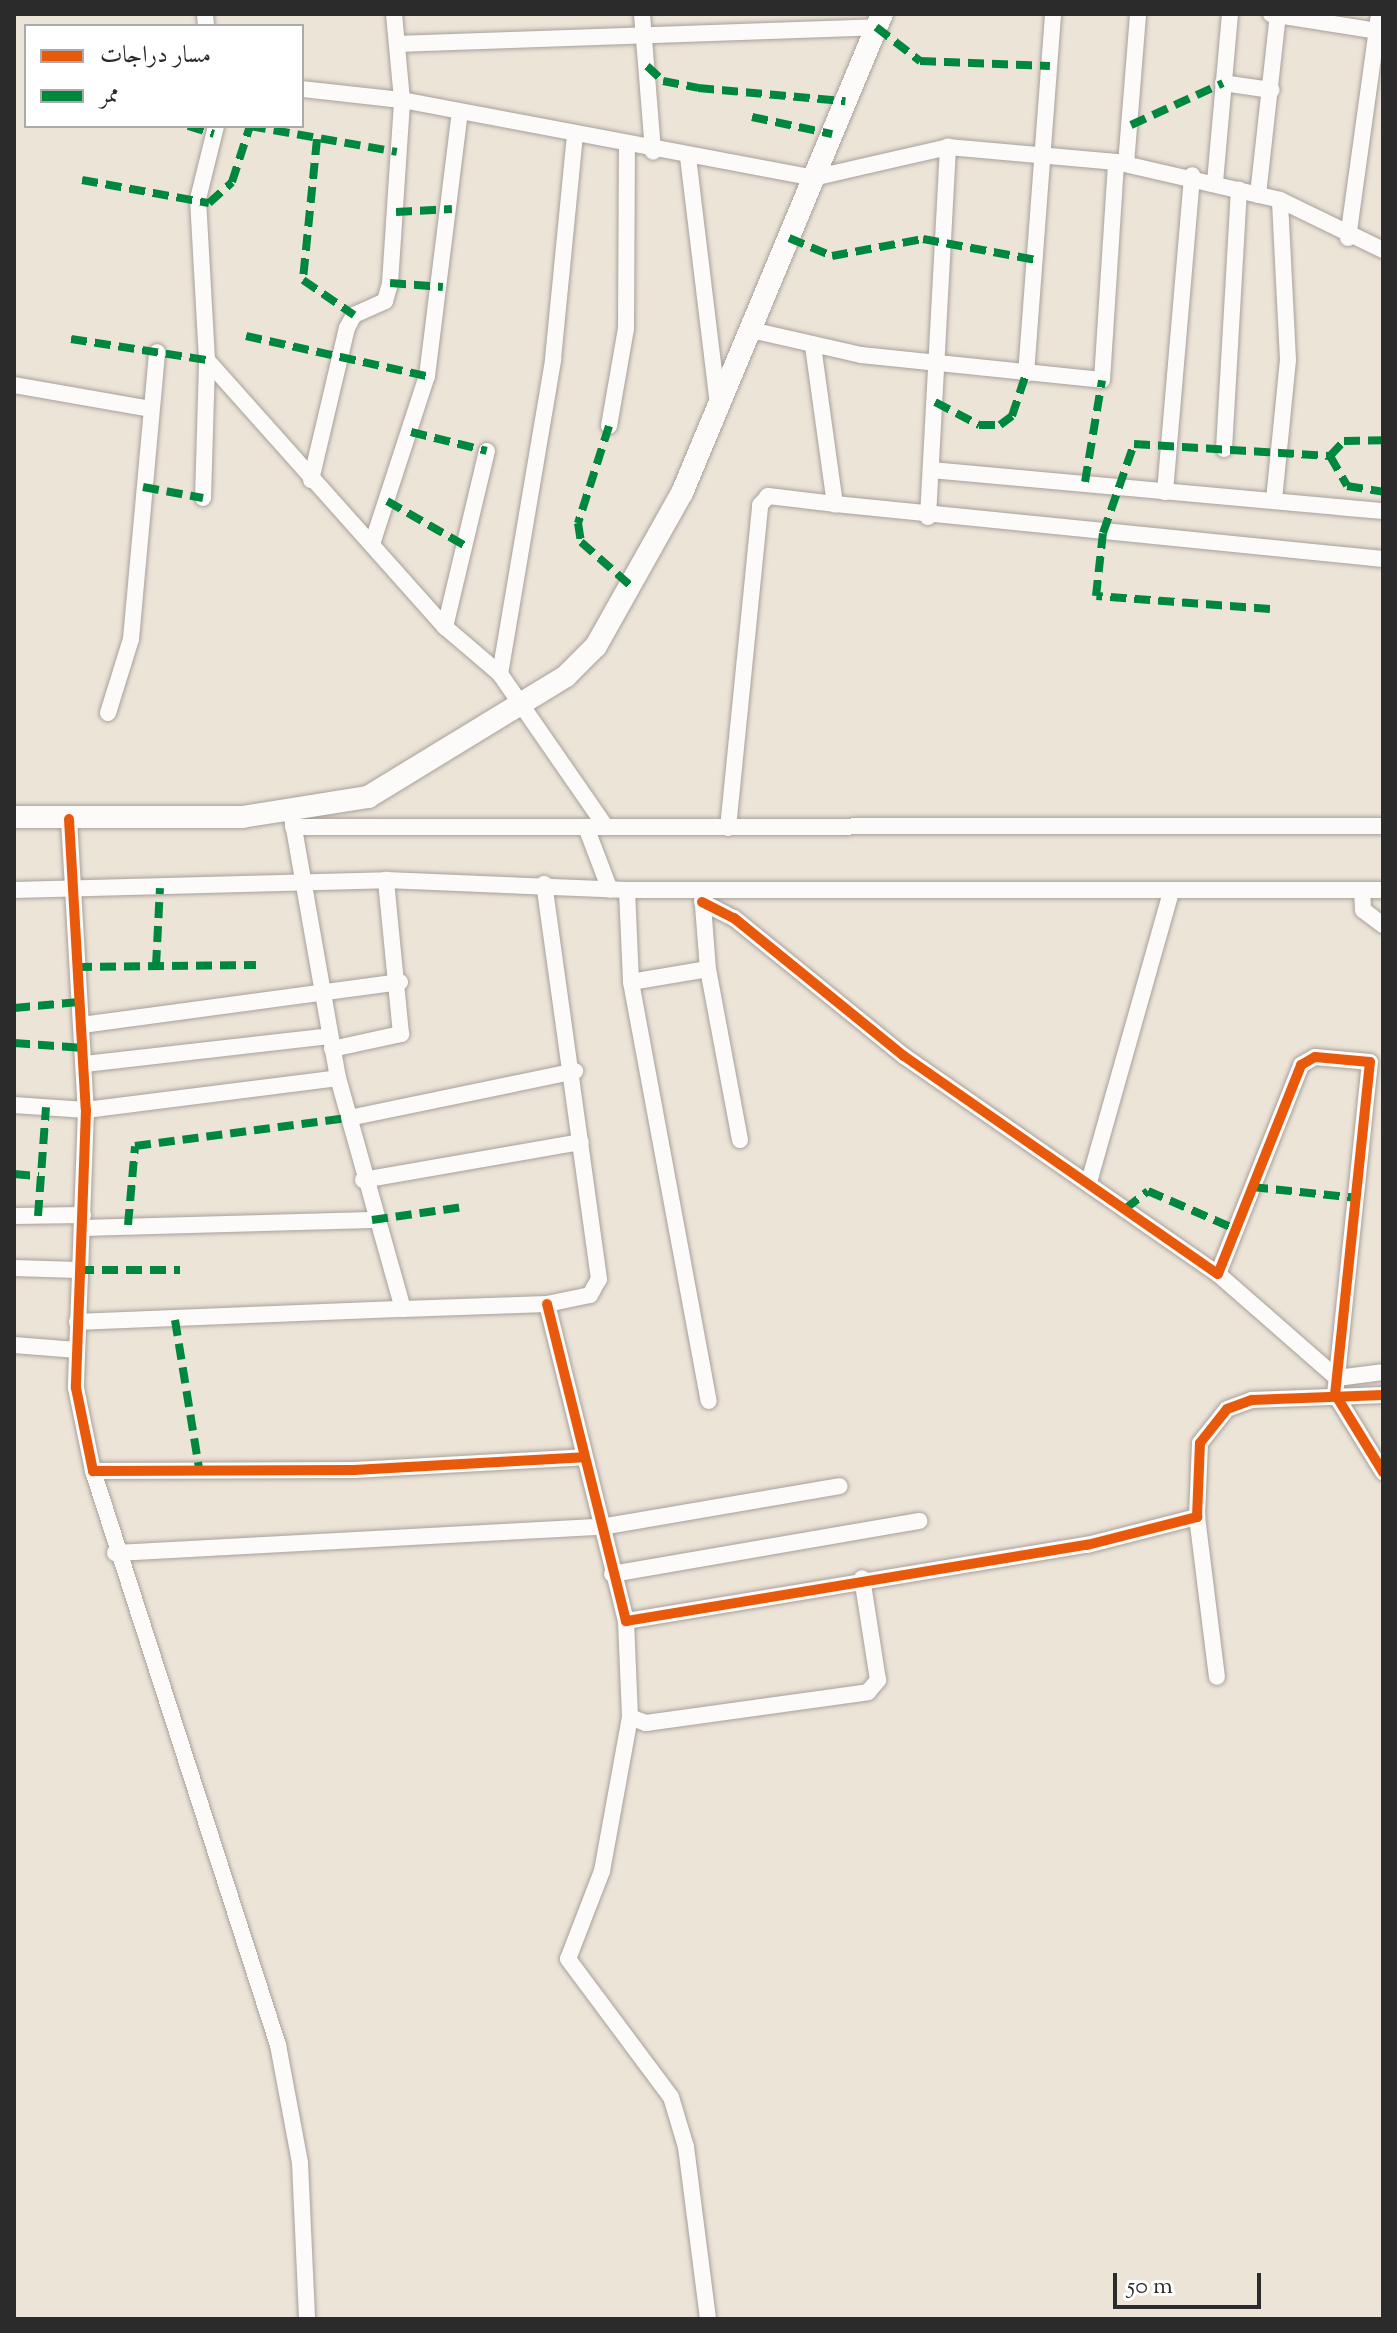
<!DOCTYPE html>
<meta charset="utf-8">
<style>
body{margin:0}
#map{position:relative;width:1397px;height:2333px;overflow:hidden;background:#ede4d8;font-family:"Sorts Mill Goudy",Amiri,serif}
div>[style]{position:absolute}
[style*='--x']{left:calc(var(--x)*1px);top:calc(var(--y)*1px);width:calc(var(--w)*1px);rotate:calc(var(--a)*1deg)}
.roads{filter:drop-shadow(0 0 2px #a7a19b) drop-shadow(0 0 2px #a7a19b)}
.minor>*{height:16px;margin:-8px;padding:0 8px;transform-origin:8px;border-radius:8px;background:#fcfbf9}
.secondary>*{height:22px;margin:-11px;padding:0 11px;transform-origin:11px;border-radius:11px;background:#fcfbf9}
.quiet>*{height:8px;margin-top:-4px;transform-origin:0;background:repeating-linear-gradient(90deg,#00873e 0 16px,transparent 0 24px)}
.cycleway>*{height:10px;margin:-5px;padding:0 5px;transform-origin:5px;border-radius:5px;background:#e8590c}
span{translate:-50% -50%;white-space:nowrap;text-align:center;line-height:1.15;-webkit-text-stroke:7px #fff;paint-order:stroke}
.frame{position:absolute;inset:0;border:16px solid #2b2b2b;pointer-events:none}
.legend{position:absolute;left:24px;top:24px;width:280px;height:104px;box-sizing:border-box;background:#fff;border:2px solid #aaa;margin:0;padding:10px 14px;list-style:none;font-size:24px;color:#2b2b2b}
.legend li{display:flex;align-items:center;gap:16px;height:40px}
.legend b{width:40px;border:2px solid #aaa}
.scale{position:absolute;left:1113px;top:2273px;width:148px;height:36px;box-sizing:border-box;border:4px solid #2b2b2b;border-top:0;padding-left:10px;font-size:24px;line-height:28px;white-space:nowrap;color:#2b2b2b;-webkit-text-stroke:6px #fff;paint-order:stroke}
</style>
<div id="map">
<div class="roads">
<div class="minor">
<div style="--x:205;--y:14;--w:12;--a:85"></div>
<div style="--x:642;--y:14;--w:138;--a:85.4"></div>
<div style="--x:1271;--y:14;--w:107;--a:9.1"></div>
<div style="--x:397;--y:44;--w:479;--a:-2"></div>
<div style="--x:1223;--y:83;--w:49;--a:8.3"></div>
<div style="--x:302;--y:89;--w:101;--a:6.3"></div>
<div style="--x:402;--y:100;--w:418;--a:10.7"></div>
<div style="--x:813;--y:178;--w:139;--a:-12.9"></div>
<div style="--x:948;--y:147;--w:169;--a:5.1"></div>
<div style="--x:1116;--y:162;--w:168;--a:13"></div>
<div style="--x:1280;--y:200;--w:114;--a:25.9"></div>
<div style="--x:688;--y:157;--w:251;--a:83.1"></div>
<div style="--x:1126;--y:164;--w:150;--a:-85.4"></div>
<div style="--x:1215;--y:182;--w:169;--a:-84.9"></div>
<div style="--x:1258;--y:195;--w:182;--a:-83.7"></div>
<div style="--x:1348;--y:238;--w:226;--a:-82.1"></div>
<div style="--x:751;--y:330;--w:113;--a:12.8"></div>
<div style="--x:861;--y:355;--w:242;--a:5.9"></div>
<div style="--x:1102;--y:380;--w:218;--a:-86.3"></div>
<div style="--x:813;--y:346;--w:160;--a:82.1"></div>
<div style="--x:835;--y:504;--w:551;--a:5.73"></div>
<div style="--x:207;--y:360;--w:358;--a:48.3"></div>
<div style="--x:445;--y:627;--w:72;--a:40.5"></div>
<div style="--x:500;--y:674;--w:186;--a:55.3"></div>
<div style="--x:1026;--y:374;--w:361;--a:-85.7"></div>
<div style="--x:14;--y:385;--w:139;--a:9.9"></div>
<div style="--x:609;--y:426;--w:98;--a:-80.1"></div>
<div style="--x:626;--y:329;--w:181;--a:-89.7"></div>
<div style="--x:1224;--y:449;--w:260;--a:-86.7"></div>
<div style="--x:931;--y:470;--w:454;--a:5.2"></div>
<div style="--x:311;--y:480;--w:156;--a:-76.7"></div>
<div style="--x:347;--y:328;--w:15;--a:-62"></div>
<div style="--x:354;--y:315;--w:34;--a:-24"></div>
<div style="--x:385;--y:301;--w:19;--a:-74"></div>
<div style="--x:390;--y:283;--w:183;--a:-86.2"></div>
<div style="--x:402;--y:100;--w:86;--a:-95.3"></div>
<div style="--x:1165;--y:492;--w:318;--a:-85.1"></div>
<div style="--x:203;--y:498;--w:138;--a:-88.3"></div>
<div style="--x:207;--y:360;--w:161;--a:-93.2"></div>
<div style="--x:198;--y:199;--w:75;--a:-76.1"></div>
<div style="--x:1274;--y:500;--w:141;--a:-84.3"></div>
<div style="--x:1288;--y:360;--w:160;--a:-92.9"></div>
<div style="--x:928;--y:517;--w:371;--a:-86.9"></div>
<div style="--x:372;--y:544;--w:177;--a:-71.9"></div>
<div style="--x:427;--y:376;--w:266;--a:-82.9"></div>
<div style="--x:445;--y:627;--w:181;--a:-76.6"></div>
<div style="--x:500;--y:674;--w:319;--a:-80.4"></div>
<div style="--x:553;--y:359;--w:224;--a:-84.4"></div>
<div style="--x:108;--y:713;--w:77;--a:-72.7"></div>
<div style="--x:131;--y:639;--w:288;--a:-84.8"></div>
<div style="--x:69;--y:819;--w:291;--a:86.7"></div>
<div style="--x:86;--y:1110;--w:278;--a:92.1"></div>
<div style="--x:76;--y:1388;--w:85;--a:78.4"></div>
<div style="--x:93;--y:1471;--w:261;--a:-0.2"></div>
<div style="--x:354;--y:1470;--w:230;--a:-3.2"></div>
<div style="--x:293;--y:827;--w:1090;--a:-0.05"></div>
<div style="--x:586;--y:827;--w:67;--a:69.1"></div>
<div style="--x:728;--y:828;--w:325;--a:-84.3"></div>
<div style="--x:760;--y:505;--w:12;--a:-48"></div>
<div style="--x:768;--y:496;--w:67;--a:6.8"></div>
<div style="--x:14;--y:890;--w:372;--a:-1.5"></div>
<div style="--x:386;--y:880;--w:241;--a:2.4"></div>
<div style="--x:627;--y:890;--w:92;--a:87.5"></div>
<div style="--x:631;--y:982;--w:78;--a:-9.6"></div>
<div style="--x:627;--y:890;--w:756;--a:0"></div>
<div style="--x:1362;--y:890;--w:20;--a:87"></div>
<div style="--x:1363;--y:910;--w:25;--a:37"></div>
<div style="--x:702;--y:893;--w:76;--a:85.5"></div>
<div style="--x:708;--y:969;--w:174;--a:79.4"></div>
<div style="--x:702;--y:902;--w:36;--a:27"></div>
<div style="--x:734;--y:918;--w:219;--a:39.1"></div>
<div style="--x:904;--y:1056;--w:382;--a:34.8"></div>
<div style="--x:1218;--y:1274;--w:225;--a:-68.3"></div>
<div style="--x:1301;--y:1065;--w:16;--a:-30"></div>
<div style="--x:1315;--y:1057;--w:55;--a:5.2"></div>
<div style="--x:1370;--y:1062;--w:334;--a:96"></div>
<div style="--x:1335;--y:1394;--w:92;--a:58.4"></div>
<div style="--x:631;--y:982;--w:426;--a:79.5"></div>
<div style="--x:82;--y:1025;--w:321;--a:-7.7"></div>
<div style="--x:332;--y:1049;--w:71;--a:-12.3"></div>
<div style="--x:401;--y:1034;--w:155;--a:-95.6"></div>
<div style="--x:85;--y:1064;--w:246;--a:-6.5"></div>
<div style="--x:14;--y:1105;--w:72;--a:4"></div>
<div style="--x:86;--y:1110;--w:254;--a:-7.2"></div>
<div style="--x:349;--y:1118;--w:231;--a:-11.7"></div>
<div style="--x:363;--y:1180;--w:221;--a:-9.9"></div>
<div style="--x:1089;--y:1182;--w:301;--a:-74.2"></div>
<div style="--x:14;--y:1216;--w:69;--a:-0.8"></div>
<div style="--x:82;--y:1228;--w:290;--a:-1.6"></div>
<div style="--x:14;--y:1268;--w:64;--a:1.8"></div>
<div style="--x:1218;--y:1274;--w:158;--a:41.2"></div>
<div style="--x:1337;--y:1378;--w:46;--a:-7.4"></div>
<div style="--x:547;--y:1304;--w:327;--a:76"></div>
<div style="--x:626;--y:1621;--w:467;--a:-9.4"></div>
<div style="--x:1087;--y:1545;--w:114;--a:-14.3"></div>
<div style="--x:1197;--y:1517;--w:74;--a:-87.7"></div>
<div style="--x:1200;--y:1443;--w:43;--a:-51.5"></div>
<div style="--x:1227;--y:1409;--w:27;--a:-20"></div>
<div style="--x:1252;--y:1400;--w:131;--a:-2.2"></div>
<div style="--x:403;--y:1309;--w:144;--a:-2"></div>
<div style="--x:547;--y:1304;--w:44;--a:-11.8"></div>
<div style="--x:590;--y:1295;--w:18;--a:-61"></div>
<div style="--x:599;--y:1279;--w:399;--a:-97.9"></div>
<div style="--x:77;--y:1322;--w:326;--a:-2.3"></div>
<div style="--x:403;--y:1309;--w:240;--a:-105.7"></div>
<div style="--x:338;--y:1078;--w:264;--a:-100"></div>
<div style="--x:14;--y:1345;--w:63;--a:4.5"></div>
<div style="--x:93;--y:1471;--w:603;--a:72.14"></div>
<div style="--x:278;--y:2045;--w:120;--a:79.4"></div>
<div style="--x:300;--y:2163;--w:156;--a:87.4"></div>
<div style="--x:1197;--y:1517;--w:161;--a:82.9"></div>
<div style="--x:115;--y:1553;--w:487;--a:-3.1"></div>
<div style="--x:601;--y:1527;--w:242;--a:-9.7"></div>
<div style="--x:612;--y:1574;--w:312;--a:-9.8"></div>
<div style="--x:626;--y:1621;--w:96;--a:87.6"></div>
<div style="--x:630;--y:1717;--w:17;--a:21"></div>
<div style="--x:646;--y:1723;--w:224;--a:-7.9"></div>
<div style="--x:868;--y:1692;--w:16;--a:-50"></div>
<div style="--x:878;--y:1680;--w:103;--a:-98.9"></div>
<div style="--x:630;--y:1717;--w:157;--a:100.3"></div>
<div style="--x:602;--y:1871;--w:94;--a:111.1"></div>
<div style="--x:568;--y:1959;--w:172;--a:53.3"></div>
<div style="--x:671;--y:2097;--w:52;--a:73.3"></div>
<div style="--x:686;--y:2147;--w:173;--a:82.7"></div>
</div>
<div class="secondary">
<div style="--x:14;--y:817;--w:228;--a:0"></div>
<div style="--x:242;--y:817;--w:128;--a:-9"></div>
<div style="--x:368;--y:797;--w:232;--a:-31.4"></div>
<div style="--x:566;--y:676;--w:42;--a:-45"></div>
<div style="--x:596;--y:646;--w:176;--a:-60.7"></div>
<div style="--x:682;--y:493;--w:519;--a:-67.34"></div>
</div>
</div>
<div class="quiet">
<div style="--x:876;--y:27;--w:56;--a:37.7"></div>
<div style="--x:920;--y:61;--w:130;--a:2.2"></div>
<div style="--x:647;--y:66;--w:22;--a:43"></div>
<div style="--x:663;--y:81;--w:36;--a:11"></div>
<div style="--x:698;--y:88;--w:148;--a:5.1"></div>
<div style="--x:752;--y:117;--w:82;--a:12"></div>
<div style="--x:1131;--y:125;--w:101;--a:-24.5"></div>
<div style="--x:188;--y:126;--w:27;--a:17"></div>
<div style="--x:317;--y:139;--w:142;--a:95.7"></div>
<div style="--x:303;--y:280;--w:62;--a:34.5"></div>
<div style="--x:82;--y:180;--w:129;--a:10.3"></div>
<div style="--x:209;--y:203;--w:31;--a:-42"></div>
<div style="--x:232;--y:182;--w:59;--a:-72.2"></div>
<div style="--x:250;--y:126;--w:149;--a:10"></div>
<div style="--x:396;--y:212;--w:56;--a:-3.1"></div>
<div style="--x:789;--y:238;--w:47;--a:22.7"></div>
<div style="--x:832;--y:256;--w:93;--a:-10.6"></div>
<div style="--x:923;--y:239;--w:115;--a:10.5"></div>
<div style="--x:390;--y:283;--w:53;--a:4.3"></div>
<div style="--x:246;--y:336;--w:185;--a:12.5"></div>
<div style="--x:71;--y:339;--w:138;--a:8.8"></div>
<div style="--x:935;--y:402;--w:50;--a:27.6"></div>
<div style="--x:979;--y:425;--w:21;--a:0"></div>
<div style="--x:1000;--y:425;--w:15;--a:-37"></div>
<div style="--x:1012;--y:416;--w:44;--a:-71.6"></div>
<div style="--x:609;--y:426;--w:102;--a:107.7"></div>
<div style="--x:578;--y:523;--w:19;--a:81"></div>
<div style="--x:581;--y:542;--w:68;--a:41.4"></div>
<div style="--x:411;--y:432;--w:78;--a:14"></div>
<div style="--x:1330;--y:456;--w:34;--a:60"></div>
<div style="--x:1347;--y:486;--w:36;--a:9"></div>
<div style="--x:1085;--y:482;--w:103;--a:-80.5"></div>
<div style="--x:143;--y:487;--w:61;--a:10.4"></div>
<div style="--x:387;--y:501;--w:95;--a:29.8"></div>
<div style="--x:1270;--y:609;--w:174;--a:-175.7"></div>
<div style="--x:1096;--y:596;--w:63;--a:-83.7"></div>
<div style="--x:1103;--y:533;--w:94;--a:-70.8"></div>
<div style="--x:1134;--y:444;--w:196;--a:3.5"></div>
<div style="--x:1330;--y:456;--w:21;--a:-47"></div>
<div style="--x:1344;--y:441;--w:39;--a:-1"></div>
<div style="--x:156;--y:966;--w:78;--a:-87.1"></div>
<div style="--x:76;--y:967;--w:180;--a:-0.6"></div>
<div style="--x:14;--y:1008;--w:65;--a:-5.3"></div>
<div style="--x:14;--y:1043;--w:70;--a:4.1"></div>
<div style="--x:14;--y:1174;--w:25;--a:5"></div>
<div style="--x:1252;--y:1187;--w:106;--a:6"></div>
<div style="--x:1125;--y:1209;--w:29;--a:-38"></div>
<div style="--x:1148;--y:1191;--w:95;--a:23.6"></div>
<div style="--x:38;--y:1216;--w:109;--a:-85.8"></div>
<div style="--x:372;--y:1220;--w:92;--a:-8.1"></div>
<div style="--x:128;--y:1225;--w:79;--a:-84.9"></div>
<div style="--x:135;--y:1146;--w:216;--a:-7.5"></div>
<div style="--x:78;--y:1270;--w:102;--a:0"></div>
<div style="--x:175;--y:1320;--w:150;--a:80.8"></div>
</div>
<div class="cycleway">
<div style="--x:69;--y:819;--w:291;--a:86.7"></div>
<div style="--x:86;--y:1110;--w:278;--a:92.1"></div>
<div style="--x:76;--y:1388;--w:85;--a:78.4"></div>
<div style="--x:93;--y:1471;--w:261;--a:-0.2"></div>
<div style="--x:354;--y:1470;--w:230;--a:-3.2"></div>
<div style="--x:702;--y:902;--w:36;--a:27"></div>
<div style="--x:734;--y:918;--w:219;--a:39.1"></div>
<div style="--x:904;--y:1056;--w:382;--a:34.8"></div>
<div style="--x:1218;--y:1274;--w:225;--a:-68.3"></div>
<div style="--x:1301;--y:1065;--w:16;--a:-30"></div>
<div style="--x:1315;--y:1057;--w:55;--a:5.2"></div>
<div style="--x:1370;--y:1062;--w:334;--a:96"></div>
<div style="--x:1335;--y:1394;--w:92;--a:58.4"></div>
<div style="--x:547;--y:1304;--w:327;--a:76"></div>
<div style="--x:626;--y:1621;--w:467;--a:-9.4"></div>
<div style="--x:1087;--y:1545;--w:114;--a:-14.3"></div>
<div style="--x:1197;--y:1517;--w:74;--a:-87.7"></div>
<div style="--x:1200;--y:1443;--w:43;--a:-51.5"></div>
<div style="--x:1227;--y:1409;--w:27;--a:-20"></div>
<div style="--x:1252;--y:1400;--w:131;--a:-2.2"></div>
</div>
<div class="frame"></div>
<ul class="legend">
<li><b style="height:10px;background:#e8590c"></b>مسار دراجات</li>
<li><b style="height:10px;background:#00873e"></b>ممر</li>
</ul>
<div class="scale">50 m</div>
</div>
